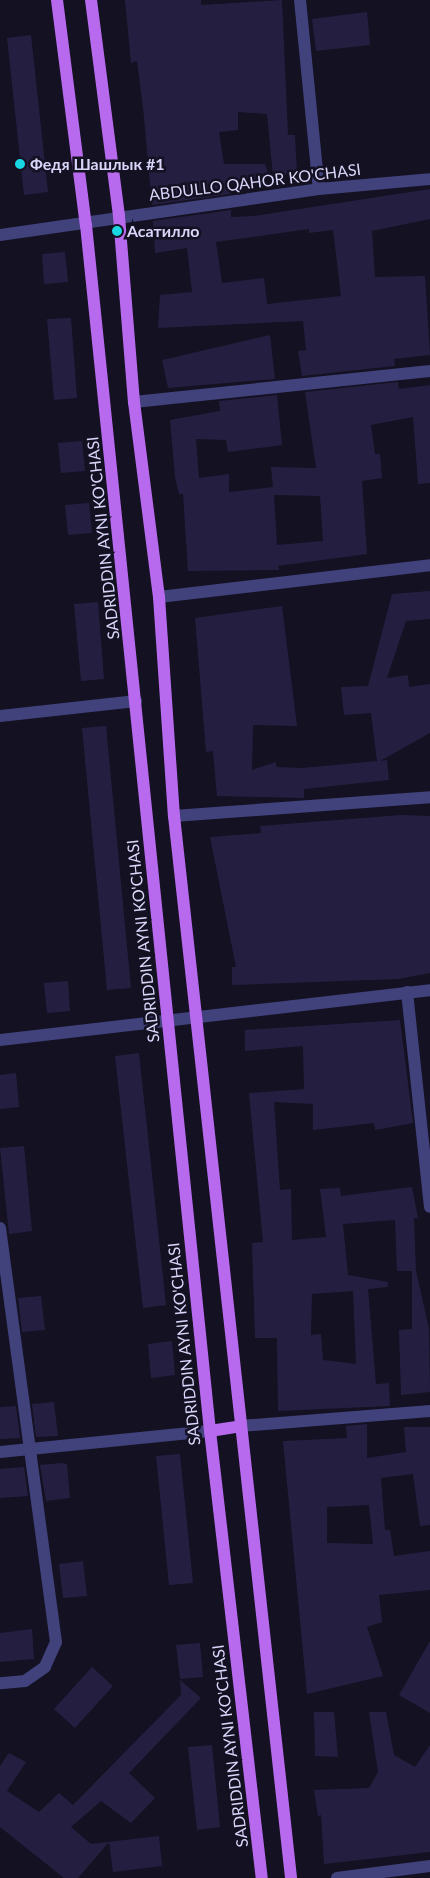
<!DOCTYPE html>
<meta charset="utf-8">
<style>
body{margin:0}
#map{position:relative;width:430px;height:1878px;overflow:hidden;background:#131122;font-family:Lato,sans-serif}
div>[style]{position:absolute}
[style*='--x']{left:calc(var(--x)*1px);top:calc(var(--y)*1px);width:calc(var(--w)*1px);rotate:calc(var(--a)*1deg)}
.building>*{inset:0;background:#241f41}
.minor>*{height:12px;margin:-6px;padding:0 6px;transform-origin:6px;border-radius:6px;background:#41417c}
.major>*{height:12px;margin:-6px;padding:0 6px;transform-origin:6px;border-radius:6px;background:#b86aee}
.dots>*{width:14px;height:14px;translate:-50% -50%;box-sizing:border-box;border:2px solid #131122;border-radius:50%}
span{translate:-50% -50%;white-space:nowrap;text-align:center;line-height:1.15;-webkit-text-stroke:5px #131122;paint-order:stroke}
.poi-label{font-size:16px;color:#d9d6fa;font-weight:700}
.left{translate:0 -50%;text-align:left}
.street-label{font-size:16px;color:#d9d6fa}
</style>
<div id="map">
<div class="building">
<div style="clip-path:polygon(125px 0,201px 0,201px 5px,282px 0,288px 135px,295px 135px,297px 172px,273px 176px,267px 114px,238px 112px,238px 130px,219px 132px,224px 164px,265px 164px,270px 178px,230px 184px,231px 194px,152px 205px,143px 107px,137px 61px,131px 63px)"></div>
<div style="clip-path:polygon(367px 12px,370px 45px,316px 51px,312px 19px)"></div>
<div style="clip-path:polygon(31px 35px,48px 192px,24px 195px,7px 38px)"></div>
<div style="clip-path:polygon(evenodd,430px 189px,430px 219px,372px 231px,375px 277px,425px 276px,430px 355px,394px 359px,395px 366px,302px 376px,298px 351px,306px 350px,303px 321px,158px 328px,160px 295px,192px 292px,187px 248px,155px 253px,153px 221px,231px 210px,231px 217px,254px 216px,430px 189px,309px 229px,309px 233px,333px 230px,341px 296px,267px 304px,264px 278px,222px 283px,216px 242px,309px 229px)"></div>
<div style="clip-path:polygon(65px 252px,68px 282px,44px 284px,42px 254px)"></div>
<div style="clip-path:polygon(71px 318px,77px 398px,54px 400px,47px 319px)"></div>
<div style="clip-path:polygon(270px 335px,275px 379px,168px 388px,162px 360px)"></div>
<div style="clip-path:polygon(evenodd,398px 382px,399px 389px,430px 385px,430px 483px,418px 484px,413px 417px,371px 425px,375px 454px,380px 454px,382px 478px,362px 481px,367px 554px,278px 566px,279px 570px,188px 571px,183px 494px,179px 494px,175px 477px,170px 420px,220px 411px,219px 401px,277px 395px,282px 445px,228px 452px,226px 440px,196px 439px,199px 478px,229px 474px,229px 492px,273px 487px,271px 467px,316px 468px,305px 392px,398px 382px,274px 495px,320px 496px,323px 541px,277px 545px,274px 495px)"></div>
<div style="clip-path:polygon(82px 441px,85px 471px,61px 473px,58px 443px)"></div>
<div style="clip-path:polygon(89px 503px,92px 533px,68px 535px,65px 505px)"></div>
<div style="clip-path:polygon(430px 591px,430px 619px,406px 621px,387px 678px,408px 675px,409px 687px,430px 684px,430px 733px,380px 761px,387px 760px,389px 780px,304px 789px,304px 798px,217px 796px,213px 751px,206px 752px,195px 618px,282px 606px,297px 726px,253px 725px,252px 770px,276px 762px,276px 767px,302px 768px,377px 761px,371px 713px,344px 715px,341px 687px,368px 686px,392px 594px)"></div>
<div style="clip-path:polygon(98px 602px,104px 679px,81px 681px,74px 604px)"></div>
<div style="clip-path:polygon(106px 726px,131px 988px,107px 990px,82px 728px)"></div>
<div style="clip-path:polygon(401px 815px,430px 816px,430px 973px,398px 979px,232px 985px,232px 967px,236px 967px,210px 837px,261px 833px,260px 826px)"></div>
<div style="clip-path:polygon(68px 981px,70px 1011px,47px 1013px,44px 983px)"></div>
<div style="clip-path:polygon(evenodd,400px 1020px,413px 1123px,375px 1130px,374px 1123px,313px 1130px,313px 1104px,274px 1102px,280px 1190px,291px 1189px,292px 1240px,326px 1237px,320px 1189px,340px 1188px,341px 1196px,412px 1187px,418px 1218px,414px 1218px,416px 1271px,429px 1329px,430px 1392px,401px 1395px,399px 1330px,412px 1329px,412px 1271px,397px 1271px,395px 1220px,343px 1224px,348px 1275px,388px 1282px,388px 1287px,368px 1289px,376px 1384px,389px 1383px,390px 1406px,278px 1411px,277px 1338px,255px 1338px,252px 1243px,263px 1242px,249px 1093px,304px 1089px,303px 1046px,245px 1051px,245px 1030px,400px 1020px,353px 1291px,356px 1364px,323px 1360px,321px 1334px,311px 1335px,312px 1294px,353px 1291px)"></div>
<div style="clip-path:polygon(139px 1053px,166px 1305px,143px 1308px,115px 1056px)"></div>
<div style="clip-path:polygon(16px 1073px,19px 1107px,0 1109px,0 1075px)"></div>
<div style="clip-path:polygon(24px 1146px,32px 1231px,9px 1234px,0 1148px)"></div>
<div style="clip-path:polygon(41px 1296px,45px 1330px,22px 1332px,18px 1298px)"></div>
<div style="clip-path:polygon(172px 1341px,175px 1375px,151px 1378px,148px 1344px)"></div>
<div style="clip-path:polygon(54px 1402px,58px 1436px,36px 1437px,32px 1404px)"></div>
<div style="clip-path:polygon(16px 1406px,20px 1438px,0 1439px,0 1407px)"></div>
<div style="clip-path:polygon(evenodd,367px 1424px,367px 1458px,406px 1452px,404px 1427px,430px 1427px,430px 1525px,420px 1526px,413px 1474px,381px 1478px,385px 1530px,390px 1530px,394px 1556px,430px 1551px,430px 1590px,379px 1595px,382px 1622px,367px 1627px,383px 1676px,307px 1694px,283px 1441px,347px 1438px,346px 1426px,367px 1424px,369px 1505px,373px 1544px,327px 1543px,327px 1507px,369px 1505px)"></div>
<div style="clip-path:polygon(180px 1454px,193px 1583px,169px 1585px,156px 1456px)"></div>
<div style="clip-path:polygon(61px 1463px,67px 1464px,70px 1498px,46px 1501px,40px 1465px)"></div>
<div style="clip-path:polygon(24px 1467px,28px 1496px,0 1498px,0 1469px)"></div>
<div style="clip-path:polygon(83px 1561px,87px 1596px,63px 1598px,59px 1564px)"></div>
<div style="clip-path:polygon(32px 1629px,34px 1659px,0 1662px,0 1633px)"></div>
<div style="clip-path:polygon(430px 1641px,430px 1713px,399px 1695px)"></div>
<div style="clip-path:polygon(200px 1643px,203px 1677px,180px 1679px,176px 1645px)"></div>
<div style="clip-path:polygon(92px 1667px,113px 1686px,75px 1728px,54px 1709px)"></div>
<div style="clip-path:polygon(180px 1680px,201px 1698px,129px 1773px,155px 1798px,131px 1823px,101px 1801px,71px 1827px,91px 1844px,159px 1836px,162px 1866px,113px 1872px,109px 1842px,78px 1878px,64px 1878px,0 1827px,0 1766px,9px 1753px,26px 1762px,7px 1791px,39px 1812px,59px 1793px,73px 1805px,181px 1695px)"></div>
<div style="clip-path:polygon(314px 1712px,334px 1712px,338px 1757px,315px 1756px)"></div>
<div style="clip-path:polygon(369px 1712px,386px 1712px,394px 1755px,415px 1767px,430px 1745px,430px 1852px,324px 1864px,321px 1815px,318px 1816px,314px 1790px,369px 1788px,378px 1772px)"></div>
<div style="clip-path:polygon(212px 1745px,220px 1827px,197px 1830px,188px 1747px)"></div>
</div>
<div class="minor">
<div style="--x:300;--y:0;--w:190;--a:84.3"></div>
<div style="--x:0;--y:235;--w:322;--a:-8.2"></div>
<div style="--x:319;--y:189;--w:111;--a:-5.1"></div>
<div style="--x:134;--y:402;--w:298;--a:-6"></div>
<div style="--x:159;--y:597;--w:273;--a:-6.7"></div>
<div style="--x:0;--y:716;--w:137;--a:-6.3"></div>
<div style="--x:174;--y:816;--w:257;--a:-4.2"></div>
<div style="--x:407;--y:992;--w:216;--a:83.9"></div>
<div style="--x:0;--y:1040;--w:433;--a:-6.6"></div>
<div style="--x:0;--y:1228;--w:418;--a:82.3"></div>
<div style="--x:56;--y:1642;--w:27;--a:114"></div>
<div style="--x:45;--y:1667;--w:24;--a:145"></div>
<div style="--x:25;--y:1681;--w:25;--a:175"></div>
<div style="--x:240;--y:1426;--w:191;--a:-4.5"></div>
<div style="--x:0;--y:1452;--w:211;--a:-5.7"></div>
<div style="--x:337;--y:1878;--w:94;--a:-7.4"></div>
</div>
<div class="major">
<div style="--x:57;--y:0;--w:227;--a:82.7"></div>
<div style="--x:86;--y:225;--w:1212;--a:84.13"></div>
<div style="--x:210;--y:1431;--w:450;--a:83.4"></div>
<div style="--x:91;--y:0;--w:218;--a:82.6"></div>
<div style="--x:119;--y:216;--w:187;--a:85.4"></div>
<div style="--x:134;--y:402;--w:197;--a:82.7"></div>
<div style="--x:159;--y:597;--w:220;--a:86.1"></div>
<div style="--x:174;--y:816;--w:1068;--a:83.71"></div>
<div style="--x:210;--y:1431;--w:30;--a:-9"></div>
</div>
<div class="dots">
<div style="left:20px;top:164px;background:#1ad6e3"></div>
<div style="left:117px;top:231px;background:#1ad6e3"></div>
</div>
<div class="poi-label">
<span class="left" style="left:30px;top:164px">Федя Шашлык #1</span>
<span class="left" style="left:127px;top:231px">Асатилло</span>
</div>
<div class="street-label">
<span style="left:255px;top:182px;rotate:-7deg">ABDULLO QAHOR KO'CHASI</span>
<span style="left:103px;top:538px;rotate:-96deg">SADRIDDIN AYNI KO'CHASI</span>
<span style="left:143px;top:941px;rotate:-96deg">SADRIDDIN AYNI KO'CHASI</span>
<span style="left:184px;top:1344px;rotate:-96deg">SADRIDDIN AYNI KO'CHASI</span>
<span style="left:230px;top:1746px;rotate:-97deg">SADRIDDIN AYNI KO'CHASI</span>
</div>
</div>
